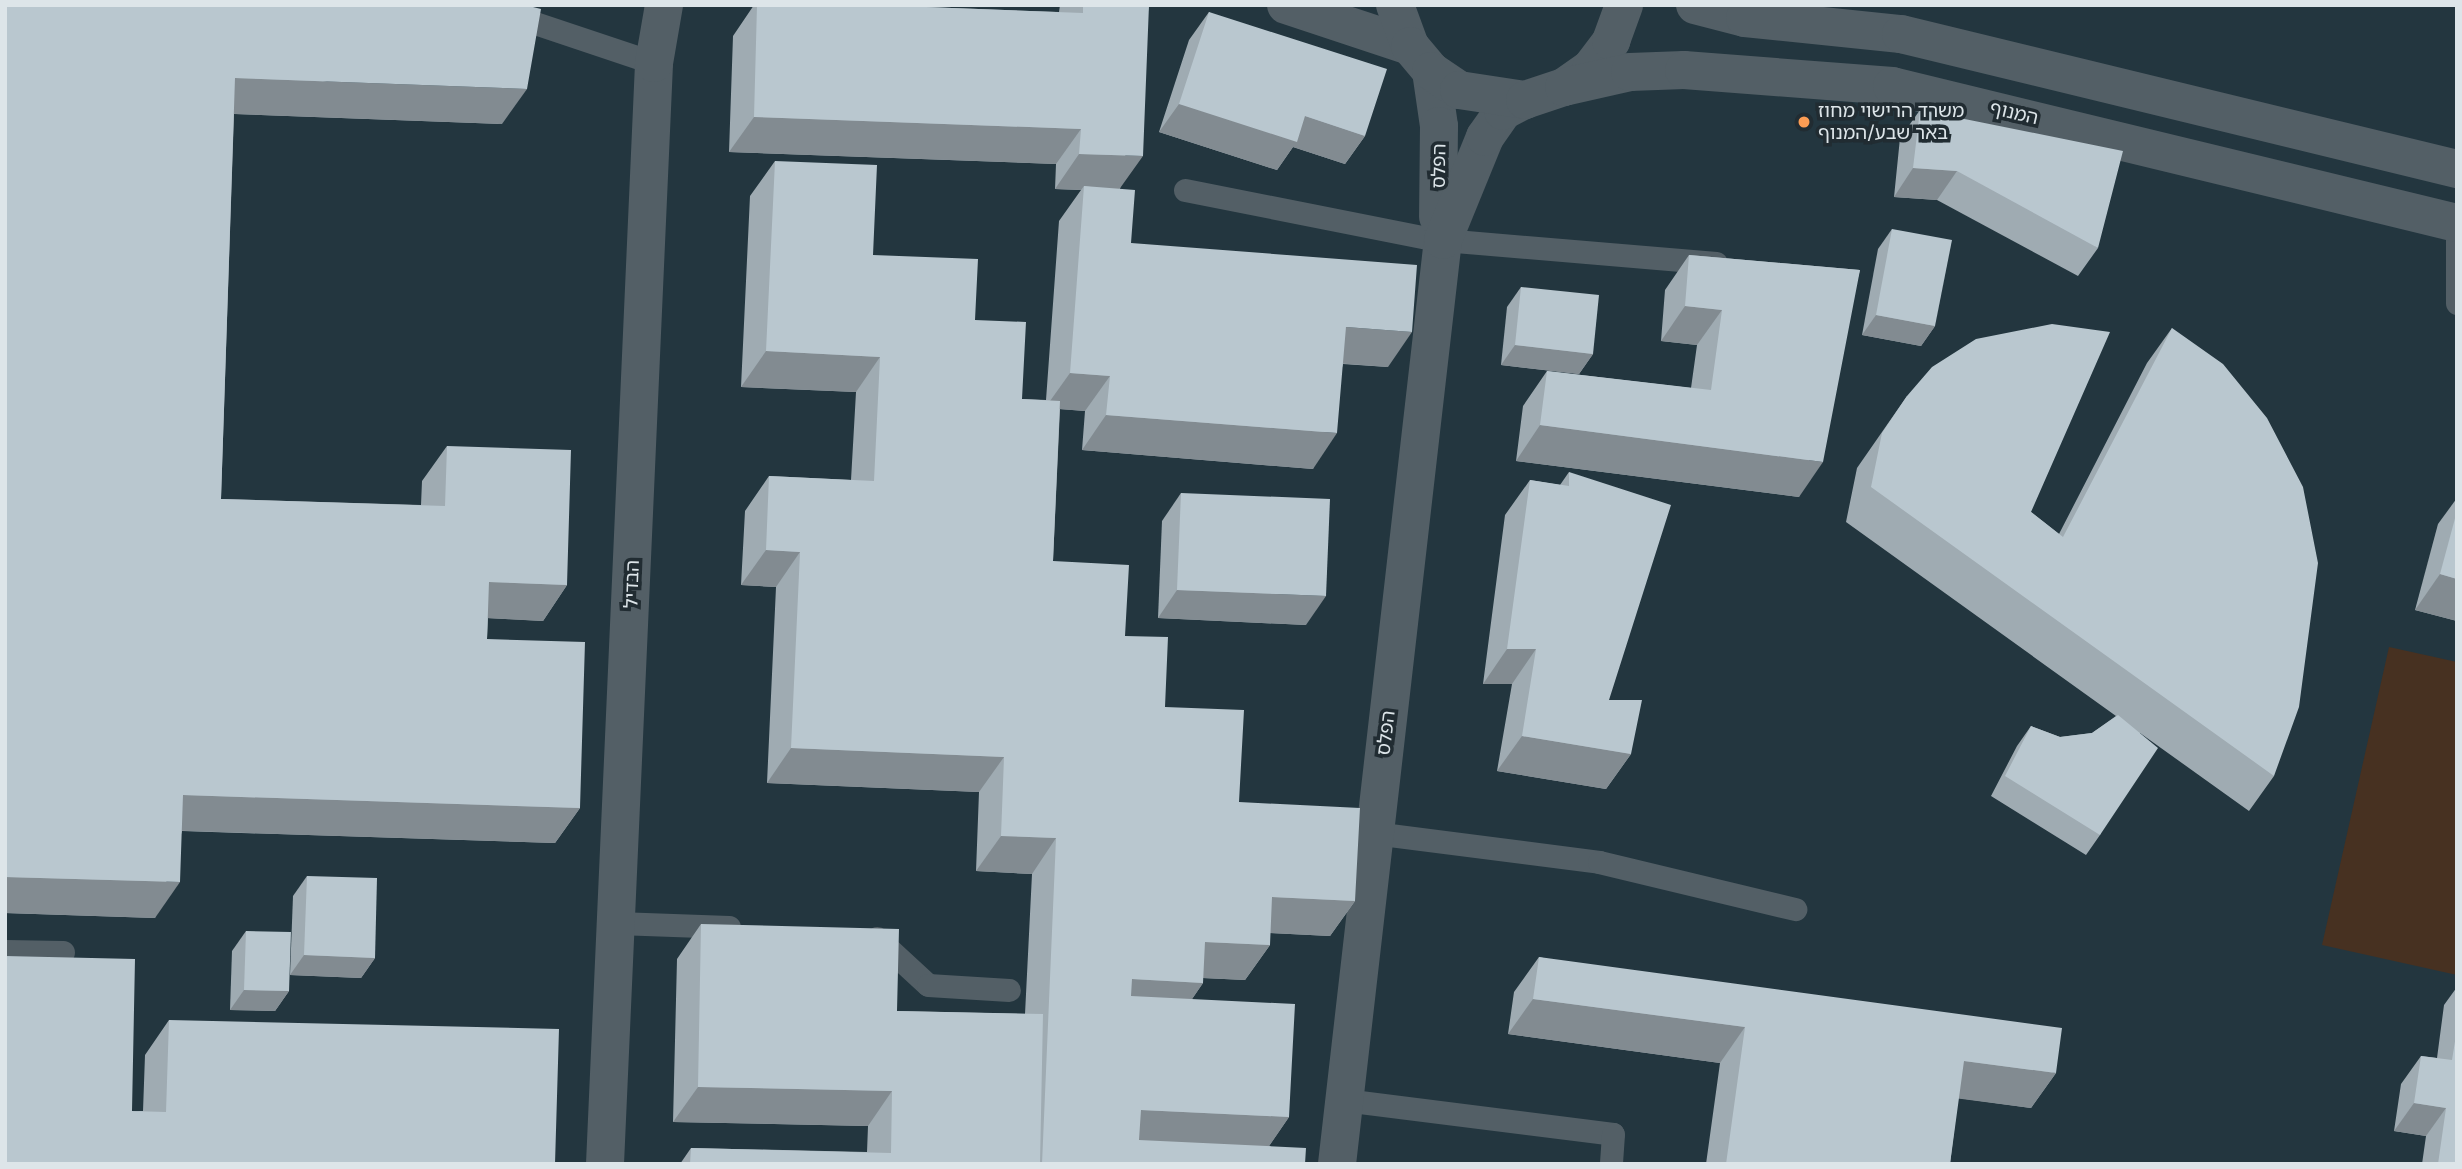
<!DOCTYPE html>
<meta charset="utf-8">
<style>
body{margin:0}
#map{position:relative;width:2462px;height:1169px;overflow:hidden;background:#212c32;font-family:"DM Sans","Noto Sans Hebrew",sans-serif}
div>[style]{position:absolute}
[style*='--x']{left:calc(var(--x)*1px);top:calc(var(--y)*1px);width:calc(var(--w)*1px);rotate:calc(var(--a)*1deg)}
.built>*{inset:0;background:#23363f}
.green>*{inset:0;background:#473121}
.service>*{height:23px;margin:-11.5px;padding:0 11.5px;transform-origin:11.5px;border-radius:11.5px;background:#535f66}
.minor>*{height:38px;margin:-19px;padding:0 19px;transform-origin:19px;border-radius:19px;background:#535f66}
.tertiary>*{height:38px;margin:-19px;padding:0 19px;transform-origin:19px;border-radius:19px;background:#535f66}
.wall>*{inset:0;background:#9fabb2}
.shaded-wall>*{inset:0;background:#828b91}
.building>*{inset:0;background:#b9c7cf}
.dots>*{width:19px;height:19px;translate:-50% -50%;box-sizing:border-box;border:4px solid #212c32;border-radius:50%}
span{translate:-50% -50%;white-space:nowrap;text-align:center;line-height:1.15;-webkit-text-stroke:7px #212c32;paint-order:stroke}
.poi-label{font-size:19px;color:#dde5e9}
.left{translate:0 -50%;text-align:left}
.street-label{font-size:19px;color:#dde5e9}
.frame{position:absolute;inset:0;border:7px solid #dde5e9;pointer-events:none}
</style>
<div id="map">
<div class="built">
<div style="clip-path:polygon(5px 5px,2457px 5px,2457px 1164px,5px 1164px)"></div>
</div>
<div class="green">
<div style="clip-path:polygon(2389px 647px,2457px 662px,2457px 975px,2322px 945px)"></div>
</div>
<div class="service">
<div style="--x:481;--y:5;--w:182;--a:18.5"></div>
<div style="--x:1185;--y:190;--w:257;--a:11.2"></div>
<div style="--x:2457;--y:214;--w:89;--a:90"></div>
<div style="--x:1443;--y:240;--w:274;--a:4.8"></div>
<div style="--x:1374;--y:833;--w:227;--a:7.3"></div>
<div style="--x:1599;--y:862;--w:202;--a:13.5"></div>
<div style="--x:617;--y:923;--w:112;--a:2"></div>
<div style="--x:877;--y:938;--w:69;--a:42.7"></div>
<div style="--x:928;--y:985;--w:81;--a:3.5"></div>
<div style="--x:5;--y:951;--w:58;--a:1"></div>
<div style="--x:1344;--y:1100;--w:271;--a:7.2"></div>
<div style="--x:1613;--y:1134;--w:30;--a:94"></div>
</div>
<div class="minor">
<div style="--x:1286;--y:5;--w:131;--a:18.3"></div>
<div style="--x:1431;--y:71;--w:56;--a:81.7"></div>
<div style="--x:1439;--y:126;--w:91;--a:90.6"></div>
<div style="--x:605;--y:1164;--w:1102;--a:-87.45"></div>
<div style="--x:654;--y:63;--w:59;--a:-80.2"></div>
<div style="--x:1337;--y:1164;--w:930;--a:-83.46"></div>
<div style="--x:1443;--y:240;--w:111;--a:-67.8"></div>
<div style="--x:1485;--y:137;--w:32;--a:-55"></div>
<div style="--x:1503;--y:111;--w:25;--a:-27"></div>
</div>
<div class="tertiary">
<div style="--x:1395;--y:5;--w:44;--a:69.9"></div>
<div style="--x:1410;--y:46;--w:33;--a:50"></div>
<div style="--x:1431;--y:71;--w:34;--a:34"></div>
<div style="--x:1459;--y:90;--w:67;--a:8.6"></div>
<div style="--x:1525;--y:100;--w:41;--a:-18.4"></div>
<div style="--x:1564;--y:87;--w:33;--a:-35"></div>
<div style="--x:1591;--y:68;--w:34;--a:-53"></div>
<div style="--x:1611;--y:41;--w:38;--a:-70"></div>
<div style="--x:1695;--y:5;--w:52;--a:14.6"></div>
<div style="--x:1745;--y:18;--w:157;--a:5.9"></div>
<div style="--x:1901;--y:34;--w:572;--a:13.65"></div>
<div style="--x:1564;--y:87;--w:68;--a:-12.8"></div>
<div style="--x:1630;--y:72;--w:54;--a:-2.1"></div>
<div style="--x:1684;--y:70;--w:209;--a:4.4"></div>
<div style="--x:1892;--y:86;--w:581;--a:13.63"></div>
</div>
<div class="wall">
<div style="clip-path:polygon(5px 5px,502px 124px,234px 114px,221px 499px,421px 505px,422px 481px,447px 446px,567px 585px,543px 621px,488px 618px,487px 639px,580px 808px,555px 843px,182px 831px,155px 918px,5px 913px)"></div>
<div style="clip-path:polygon(754px 5px,873px 5px,1059px 12px,1060px 5px,1149px 5px,1120px 189px,1131px 243px,1388px 367px,1343px 364px,1313px 469px,1082px 450px,1085px 411px,1060px 409px,1053px 561px,1125px 636px,1165px 707px,1239px 802px,1355px 901px,1330px 936px,1270px 933px,1270px 945px,1245px 980px,1203px 978px,1203px 983px,1192px 999px,1289px 1117px,1269px 1146px,1305px 1164px,680px 1164px,691px 1148px,867px 1152px,868px 1126px,673px 1122px,677px 959px,701px 924px,897px 1011px,1025px 1014px,1032px 874px,976px 871px,979px 792px,767px 783px,776px 587px,741px 585px,745px 511px,769px 476px,851px 480px,856px 392px,741px 387px,750px 196px,775px 161px,873px 255px,975px 320px,1022px 399px,1046px 400px,1059px 221px,1081px 190px,1055px 189px,1056px 164px,729px 152px,733px 36px)"></div>
<div style="clip-path:polygon(1209px 12px,1365px 136px,1345px 164px,1293px 147px,1277px 170px,1159px 132px,1189px 40px)"></div>
<div style="clip-path:polygon(1920px 110px,2098px 248px,2078px 276px,1937px 200px,1894px 197px,1900px 138px)"></div>
<div style="clip-path:polygon(1892px 229px,1935px 326px,1921px 346px,1862px 335px,1878px 249px)"></div>
<div style="clip-path:polygon(1689px 255px,1860px 270px,1799px 497px,1516px 461px,1523px 406px,1547px 371px,1691px 388px,1697px 345px,1661px 341px,1665px 290px)"></div>
<div style="clip-path:polygon(1521px 287px,1593px 354px,1579px 374px,1501px 365px,1507px 307px)"></div>
<div style="clip-path:polygon(2172px 328px,2274px 776px,2249px 811px,2140px 733px,2100px 835px,2086px 855px,1991px 796px,2017px 746px,2031px 726px,2060px 737px,2092px 733px,2116px 716px,1846px 522px,1857px 468px,1907px 396px,2031px 512px,2059px 534px,2147px 363px)"></div>
<div style="clip-path:polygon(1569px 472px,1609px 700px,1631px 754px,1606px 789px,1497px 771px,1512px 684px,1483px 684px,1505px 515px,1530px 480px,1560px 485px)"></div>
<div style="clip-path:polygon(1181px 493px,1306px 625px,1158px 618px,1162px 521px)"></div>
<div style="clip-path:polygon(2457px 498px,2457px 621px,2415px 610px,2438px 524px)"></div>
<div style="clip-path:polygon(307px 876px,375px 958px,361px 978px,290px 975px,293px 896px)"></div>
<div style="clip-path:polygon(246px 931px,289px 991px,275px 1011px,230px 1010px,232px 951px)"></div>
<div style="clip-path:polygon(1539px 957px,2056px 1073px,2031px 1108px,1958px 1098px,1950px 1164px,1706px 1164px,1720px 1063px,1508px 1034px,1514px 992px)"></div>
<div style="clip-path:polygon(2457px 987px,2457px 1164px,2422px 1164px,2426px 1136px,2394px 1131px,2401px 1084px,2421px 1056px,2437px 1058px,2444px 1005px)"></div>
<div style="clip-path:polygon(169px 1020px,555px 1164px,132px 1111px,143px 1111px,145px 1055px)"></div>
</div>
<div class="shaded-wall">
<div style="clip-path:polygon(235px 78px,527px 89px,502px 124px,210px 113px)"></div>
<div style="clip-path:polygon(1179px 104px,1305px 116px,1365px 136px,1345px 164px,1293px 147px,1277px 170px,1159px 132px)"></div>
<div style="clip-path:polygon(754px 117px,1081px 129px,1056px 164px,729px 152px)"></div>
<div style="clip-path:polygon(1079px 154px,1143px 156px,1118px 191px,1084px 186px,1081px 190px,1055px 189px)"></div>
<div style="clip-path:polygon(1913px 168px,1957px 171px,1937px 200px,1894px 197px)"></div>
<div style="clip-path:polygon(1685px 306px,1722px 310px,1697px 345px,1661px 341px)"></div>
<div style="clip-path:polygon(1876px 315px,1935px 326px,1921px 346px,1862px 335px)"></div>
<div style="clip-path:polygon(1346px 327px,1412px 332px,1388px 367px,1321px 362px)"></div>
<div style="clip-path:polygon(1515px 345px,1593px 354px,1579px 374px,1501px 365px)"></div>
<div style="clip-path:polygon(766px 351px,880px 357px,856px 392px,741px 387px)"></div>
<div style="clip-path:polygon(1070px 373px,1110px 376px,1085px 411px,1045px 408px)"></div>
<div style="clip-path:polygon(1106px 415px,1337px 433px,1313px 469px,1082px 450px)"></div>
<div style="clip-path:polygon(1540px 425px,1823px 462px,1799px 497px,1516px 461px)"></div>
<div style="clip-path:polygon(766px 550px,800px 552px,776px 587px,741px 585px)"></div>
<div style="clip-path:polygon(2440px 574px,2457px 579px,2457px 621px,2415px 610px)"></div>
<div style="clip-path:polygon(489px 582px,567px 585px,543px 621px,464px 617px)"></div>
<div style="clip-path:polygon(1177px 590px,1326px 596px,1306px 625px,1158px 618px)"></div>
<div style="clip-path:polygon(1507px 649px,1536px 649px,1512px 684px,1483px 684px)"></div>
<div style="clip-path:polygon(1522px 736px,1631px 754px,1606px 789px,1497px 771px)"></div>
<div style="clip-path:polygon(791px 748px,1004px 757px,979px 792px,767px 783px)"></div>
<div style="clip-path:polygon(183px 795px,580px 808px,555px 843px,158px 830px)"></div>
<div style="clip-path:polygon(1001px 836px,1056px 838px,1032px 874px,976px 871px)"></div>
<div style="clip-path:polygon(5px 877px,180px 882px,155px 918px,5px 913px)"></div>
<div style="clip-path:polygon(1272px 897px,1355px 901px,1330px 936px,1247px 932px)"></div>
<div style="clip-path:polygon(1205px 942px,1270px 945px,1245px 980px,1181px 977px)"></div>
<div style="clip-path:polygon(304px 955px,375px 958px,361px 978px,290px 975px)"></div>
<div style="clip-path:polygon(1132px 979px,1203px 983px,1179px 1018px,1107px 1015px)"></div>
<div style="clip-path:polygon(244px 990px,289px 991px,275px 1011px,230px 1010px)"></div>
<div style="clip-path:polygon(1533px 999px,1745px 1027px,1720px 1063px,1508px 1034px)"></div>
<div style="clip-path:polygon(1964px 1061px,2056px 1073px,2031px 1108px,1939px 1096px)"></div>
<div style="clip-path:polygon(698px 1087px,892px 1091px,868px 1126px,673px 1122px)"></div>
<div style="clip-path:polygon(2414px 1103px,2446px 1108px,2426px 1136px,2394px 1131px)"></div>
<div style="clip-path:polygon(1141px 1110px,1289px 1117px,1265px 1152px,1116px 1145px)"></div>
</div>
<div class="building">
<div style="clip-path:polygon(5px 5px,525px 5px,541px 9px,527px 89px,235px 78px,221px 499px,445px 506px,447px 446px,571px 450px,567px 585px,489px 582px,487px 639px,585px 642px,580px 808px,183px 795px,180px 882px,5px 877px)"></div>
<div style="clip-path:polygon(757px 5px,873px 5px,1083px 13px,1083px 5px,1149px 5px,1143px 156px,1079px 154px,1081px 129px,754px 117px)"></div>
<div style="clip-path:polygon(1209px 12px,1387px 69px,1365px 136px,1305px 116px,1297px 142px,1179px 104px)"></div>
<div style="clip-path:polygon(1920px 110px,2123px 151px,2098px 248px,1957px 171px,1913px 168px)"></div>
<div style="clip-path:polygon(775px 161px,877px 165px,873px 255px,978px 259px,975px 320px,1026px 322px,1022px 399px,1060px 401px,1053px 561px,1129px 565px,1125px 636px,1168px 637px,1165px 707px,1244px 710px,1239px 802px,1360px 808px,1355px 901px,1272px 897px,1270px 945px,1205px 942px,1203px 983px,1132px 979px,1131px 996px,1295px 1004px,1289px 1117px,1141px 1110px,1139px 1140px,1306px 1148px,1305px 1164px,1042px 1164px,1056px 838px,1001px 836px,1004px 757px,791px 748px,800px 552px,766px 550px,769px 476px,874px 481px,880px 357px,766px 351px)"></div>
<div style="clip-path:polygon(1084px 186px,1135px 190px,1131px 243px,1417px 265px,1412px 332px,1346px 327px,1337px 433px,1106px 415px,1110px 376px,1070px 373px)"></div>
<div style="clip-path:polygon(1892px 229px,1952px 240px,1935px 326px,1876px 315px)"></div>
<div style="clip-path:polygon(1689px 255px,1860px 270px,1823px 462px,1540px 425px,1547px 371px,1711px 390px,1722px 310px,1685px 306px)"></div>
<div style="clip-path:polygon(1521px 287px,1599px 295px,1593px 354px,1515px 345px)"></div>
<div style="clip-path:polygon(2052px 324px,2110px 332px,2031px 512px,2063px 537px,2172px 328px,2223px 364px,2267px 418px,2303px 487px,2318px 563px,2299px 707px,2274px 776px,1871px 487px,1882px 433px,1907px 396px,1932px 367px,1976px 339px)"></div>
<div style="clip-path:polygon(1569px 472px,1671px 505px,1609px 700px,1642px 700px,1631px 754px,1522px 736px,1536px 649px,1507px 649px,1530px 480px,1569px 486px)"></div>
<div style="clip-path:polygon(1181px 493px,1330px 499px,1326px 596px,1177px 590px)"></div>
<div style="clip-path:polygon(2457px 511px,2457px 579px,2440px 574px)"></div>
<div style="clip-path:polygon(2118px 715px,2158px 748px,2100px 835px,2005px 776px,2031px 726px,2060px 737px,2092px 733px)"></div>
<div style="clip-path:polygon(307px 876px,377px 878px,375px 958px,304px 955px)"></div>
<div style="clip-path:polygon(701px 924px,899px 929px,897px 1011px,1043px 1014px,1040px 1164px,690px 1164px,691px 1148px,891px 1153px,892px 1091px,698px 1087px)"></div>
<div style="clip-path:polygon(246px 931px,291px 932px,289px 991px,244px 990px)"></div>
<div style="clip-path:polygon(5px 956px,135px 959px,132px 1111px,166px 1112px,169px 1020px,559px 1029px,555px 1164px,5px 1164px)"></div>
<div style="clip-path:polygon(1539px 957px,2062px 1028px,2056px 1073px,1964px 1061px,1950px 1164px,1726px 1164px,1745px 1027px,1533px 999px)"></div>
<div style="clip-path:polygon(2457px 1029px,2457px 1164px,2438px 1164px,2446px 1108px,2414px 1103px,2421px 1056px,2452px 1060px)"></div>
</div>
<div class="dots">
<div style="left:1804px;top:122px;background:#fc9d54"></div>
</div>
<div class="poi-label">
<span class="left" style="left:1818px;top:122px">משרד הרישוי מחוז<br>באר שבע/המנוף</span>
</div>
<div class="street-label">
<span style="left:2014px;top:113px;rotate:13deg">המנוף</span>
<span style="left:1439px;top:166px;rotate:-89deg">הפלס</span>
<span style="left:632px;top:584px;rotate:-88deg">הבדיל</span>
<span style="left:1386px;top:733px;rotate:-83deg">הפלס</span>
</div>
<div class="frame"></div>
</div>
